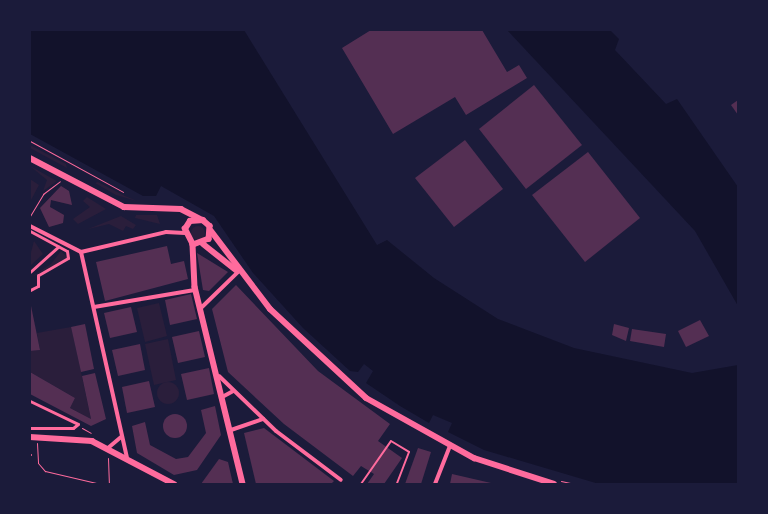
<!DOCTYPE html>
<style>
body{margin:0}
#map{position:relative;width:768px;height:514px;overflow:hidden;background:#1b1b3a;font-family:"Roboto Condensed",sans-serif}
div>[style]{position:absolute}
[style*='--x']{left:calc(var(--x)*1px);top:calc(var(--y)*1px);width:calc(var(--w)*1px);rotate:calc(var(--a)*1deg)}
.green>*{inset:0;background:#2a1e3b}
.round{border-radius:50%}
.water>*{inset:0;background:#12122b}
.building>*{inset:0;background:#542f53}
.path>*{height:1px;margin:-0.5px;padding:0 0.5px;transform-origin:0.5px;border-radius:0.5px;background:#ff6b9d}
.service>*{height:2px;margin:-1px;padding:0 1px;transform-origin:1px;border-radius:1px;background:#ff6b9d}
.pedestrian>*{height:3px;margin:-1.5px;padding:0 1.5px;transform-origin:1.5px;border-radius:1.5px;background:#ff6b9d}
.minor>*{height:4px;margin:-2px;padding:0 2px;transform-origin:2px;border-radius:2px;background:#ff6b9d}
.secondary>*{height:5.5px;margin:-2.75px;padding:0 2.75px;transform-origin:2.75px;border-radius:2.75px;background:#ff6b9d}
.primary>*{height:6px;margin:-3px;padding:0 3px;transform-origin:3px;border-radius:3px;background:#ff6b9d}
span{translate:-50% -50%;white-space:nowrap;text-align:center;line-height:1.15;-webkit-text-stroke:4px #1b1b3a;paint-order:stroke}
.frame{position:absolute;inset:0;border:31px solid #1b1b3a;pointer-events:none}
</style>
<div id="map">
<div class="green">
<div style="clip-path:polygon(30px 145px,66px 164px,67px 168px,30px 148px)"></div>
<div style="clip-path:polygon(30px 166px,55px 180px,57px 181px,43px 191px,47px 180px)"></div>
<div style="clip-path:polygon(30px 179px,39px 185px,31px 200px,30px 199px)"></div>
<div style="clip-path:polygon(98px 182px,125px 196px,137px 201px,116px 195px,95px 183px)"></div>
<div style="clip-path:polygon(61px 186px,69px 191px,72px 205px,51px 200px,50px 207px,64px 215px,63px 223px,49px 227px,40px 208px)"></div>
<div style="clip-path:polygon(87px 197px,106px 209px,78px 224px,73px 219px,90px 207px,83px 201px)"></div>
<div style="clip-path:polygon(136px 215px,157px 215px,160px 224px,135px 218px)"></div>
<div style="clip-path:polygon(121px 216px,136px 225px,133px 229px,126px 226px,123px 231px,109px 224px,88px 229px)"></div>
<div class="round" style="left:191px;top:226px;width:14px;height:14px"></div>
<div style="clip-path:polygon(34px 241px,43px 254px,30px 266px,30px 256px)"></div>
<div style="clip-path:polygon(61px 251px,68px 258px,30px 278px,51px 264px)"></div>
<div style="clip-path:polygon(159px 303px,167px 336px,145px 342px,137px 308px)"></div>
<div style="clip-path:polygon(71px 327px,81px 372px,91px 419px,70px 408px,75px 398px,30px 372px,30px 351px,40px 350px,37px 333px)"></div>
<div style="clip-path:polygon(168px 339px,176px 380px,154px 385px,145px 344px)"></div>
<div class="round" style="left:157px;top:382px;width:22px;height:22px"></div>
</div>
<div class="water">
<div style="clip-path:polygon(30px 30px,244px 30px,377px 245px,387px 240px,434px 278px,498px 319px,574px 348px,692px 373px,738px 365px,738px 484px,599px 484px,484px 450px,448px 432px,452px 423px,433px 415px,429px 423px,400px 406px,366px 383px,373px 371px,364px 364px,358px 372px,350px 371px,303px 328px,253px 273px,214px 216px,161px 186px,156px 196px,143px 196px,30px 134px)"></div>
<div style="clip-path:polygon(507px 30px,610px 30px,619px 39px,615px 50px,666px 104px,677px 99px,738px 187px,738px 306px,695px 231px)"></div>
</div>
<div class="building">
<div style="clip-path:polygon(371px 30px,482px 30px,507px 72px,519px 65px,527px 78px,466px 115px,455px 97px,393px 134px,342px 48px)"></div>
<div style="clip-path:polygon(534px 85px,582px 145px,526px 189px,479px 129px)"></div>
<div style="clip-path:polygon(738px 100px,738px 115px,731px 105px)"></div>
<div style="clip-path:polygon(465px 140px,503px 189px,454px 227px,415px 178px)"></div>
<div style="clip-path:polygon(588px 152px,640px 218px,585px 262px,532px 195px)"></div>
<div style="clip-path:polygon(61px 186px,69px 191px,72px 205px,51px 200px,50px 207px,64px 215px,63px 223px,49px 227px,40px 208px)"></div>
<div style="clip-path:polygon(167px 246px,171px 264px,184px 261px,188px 279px,105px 301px,96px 262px)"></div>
<div style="clip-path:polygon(197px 253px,228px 272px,209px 291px,203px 290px)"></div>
<div style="clip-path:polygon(236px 285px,318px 371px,390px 424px,378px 441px,402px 458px,384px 484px,367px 484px,374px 474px,361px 466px,353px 476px,284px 424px,228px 372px,212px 309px)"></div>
<div style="clip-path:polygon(191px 294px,197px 319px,170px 325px,165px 300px)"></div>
<div style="clip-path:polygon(30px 301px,40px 350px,30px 351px)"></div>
<div style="clip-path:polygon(131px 307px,137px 332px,110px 338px,104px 313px)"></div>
<div style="clip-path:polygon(700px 320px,709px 336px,686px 347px,678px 331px)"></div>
<div style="clip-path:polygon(85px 324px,94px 369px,81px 372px,71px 327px)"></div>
<div style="clip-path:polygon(614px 324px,629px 328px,626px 341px,612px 335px)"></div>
<div style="clip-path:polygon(632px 329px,666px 334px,664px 347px,630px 341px)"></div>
<div style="clip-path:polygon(199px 331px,205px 357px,178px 363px,172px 337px)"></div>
<div style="clip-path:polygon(140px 344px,145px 370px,118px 376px,112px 350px)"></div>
<div style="clip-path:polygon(209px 368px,214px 394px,187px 400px,181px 374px)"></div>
<div style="clip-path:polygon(30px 372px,75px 398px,70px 408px,91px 419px,82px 376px,95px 373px,106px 419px,91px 426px,30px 394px)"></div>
<div style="clip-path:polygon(149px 381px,155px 407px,127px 413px,122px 387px)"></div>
<div style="clip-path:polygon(215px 406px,221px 435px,197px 470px,174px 475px,137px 453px,132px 426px,145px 422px,150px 445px,176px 459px,188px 457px,206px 433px,201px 410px)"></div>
<div class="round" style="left:163px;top:414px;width:24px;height:24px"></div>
<div style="clip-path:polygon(264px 428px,334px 481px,331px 484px,256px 484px,244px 433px)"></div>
<div style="clip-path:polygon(418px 448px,431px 452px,421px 484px,405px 484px)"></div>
<div style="clip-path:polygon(219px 459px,228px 462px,233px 484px,201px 484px)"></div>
<div style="clip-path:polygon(452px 474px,491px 483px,491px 484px,450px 484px)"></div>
</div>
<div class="path">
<div style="--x:30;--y:141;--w:106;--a:28.7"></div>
<div style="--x:30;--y:216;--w:26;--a:-59"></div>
<div style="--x:43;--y:194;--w:21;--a:-37"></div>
<div style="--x:82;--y:428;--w:10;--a:29"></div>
<div style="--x:37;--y:443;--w:20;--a:87"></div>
<div style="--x:38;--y:463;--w:11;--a:49"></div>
<div style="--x:45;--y:471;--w:57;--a:13.1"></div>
<div style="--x:108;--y:458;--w:26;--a:88"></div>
<div style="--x:561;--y:481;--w:14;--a:12"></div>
</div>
<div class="service">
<div style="--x:30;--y:455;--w:1;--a:0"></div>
<div style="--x:361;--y:484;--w:52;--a:-55.1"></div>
<div style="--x:391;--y:441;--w:21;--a:31"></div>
<div style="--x:409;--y:452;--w:34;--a:111"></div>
</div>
<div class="pedestrian">
<div style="--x:30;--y:231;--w:42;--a:28.4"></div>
<div style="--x:67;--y:251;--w:7;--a:82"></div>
<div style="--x:68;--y:258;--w:34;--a:150"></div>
<div style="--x:38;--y:275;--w:11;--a:90"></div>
<div style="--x:38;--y:286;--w:9;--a:153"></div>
<div style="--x:30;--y:272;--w:38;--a:-42"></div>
<div style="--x:30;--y:401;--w:53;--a:25.6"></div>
<div style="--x:78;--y:424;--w:6;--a:141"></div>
<div style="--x:73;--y:428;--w:43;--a:180"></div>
</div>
<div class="minor">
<div style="--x:30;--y:226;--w:57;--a:27"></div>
<div style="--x:81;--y:252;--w:210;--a:77.4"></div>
<div style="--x:81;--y:252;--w:87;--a:-13.2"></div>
<div style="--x:166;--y:232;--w:19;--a:3"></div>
<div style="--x:94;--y:307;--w:102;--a:-9.6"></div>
<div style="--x:202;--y:307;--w:50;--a:-44.2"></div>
<div style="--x:219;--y:376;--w:79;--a:44"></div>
<div style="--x:276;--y:431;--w:81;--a:37"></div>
<div style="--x:224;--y:396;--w:10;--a:-29"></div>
<div style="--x:231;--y:430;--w:34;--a:-19"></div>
<div style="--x:108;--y:448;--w:17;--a:-40"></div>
<div style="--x:435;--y:484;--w:41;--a:-68.5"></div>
</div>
<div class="secondary">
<div style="--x:30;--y:158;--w:106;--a:27.5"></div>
<div style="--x:124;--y:207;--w:57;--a:2"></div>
<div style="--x:181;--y:209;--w:25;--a:27"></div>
<div style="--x:203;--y:220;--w:9;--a:41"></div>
<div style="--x:210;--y:226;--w:13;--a:94"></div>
<div style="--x:209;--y:239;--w:17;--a:159"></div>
<div style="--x:193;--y:245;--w:18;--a:-117"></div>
<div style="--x:185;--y:229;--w:9;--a:-58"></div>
<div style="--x:190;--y:221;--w:13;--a:-4"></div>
<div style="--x:193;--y:245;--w:42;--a:87.3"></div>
<div style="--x:195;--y:287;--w:203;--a:76.3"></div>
<div style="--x:30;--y:437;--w:62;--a:3.7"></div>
<div style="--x:92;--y:441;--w:93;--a:27.7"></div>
</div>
<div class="primary">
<div style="--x:211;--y:231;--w:98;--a:52.9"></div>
<div style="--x:270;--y:309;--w:131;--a:42.8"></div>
<div style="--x:366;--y:398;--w:124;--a:29.1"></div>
<div style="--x:474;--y:458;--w:84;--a:18"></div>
<div style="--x:203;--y:244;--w:43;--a:38.5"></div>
</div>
<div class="frame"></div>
</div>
